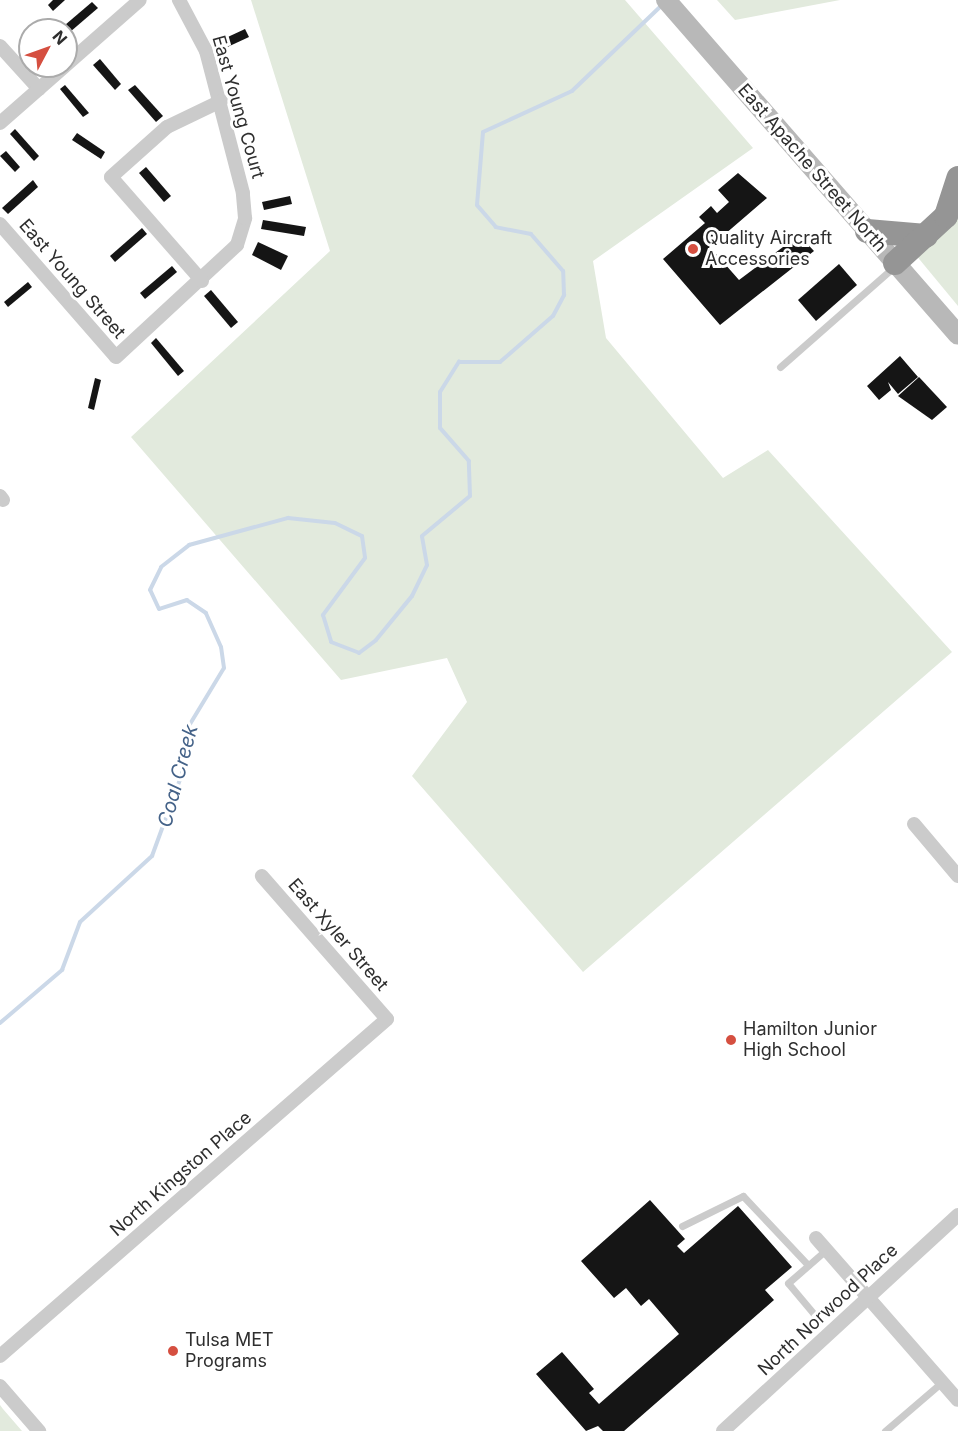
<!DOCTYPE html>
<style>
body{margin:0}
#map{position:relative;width:958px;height:1431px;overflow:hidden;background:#fff;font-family:Inter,sans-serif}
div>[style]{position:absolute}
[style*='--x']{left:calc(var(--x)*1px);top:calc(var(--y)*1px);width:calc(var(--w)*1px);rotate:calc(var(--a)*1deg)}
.green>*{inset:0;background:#e2eadd}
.stream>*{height:4px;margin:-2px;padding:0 2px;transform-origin:2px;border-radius:2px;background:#cbd8e8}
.building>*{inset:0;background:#151515}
.service>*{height:7px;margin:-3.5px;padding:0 3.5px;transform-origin:3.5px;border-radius:3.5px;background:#cbcbcb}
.minor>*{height:14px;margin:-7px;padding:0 7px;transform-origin:7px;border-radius:7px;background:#cbcbcb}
.secondary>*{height:20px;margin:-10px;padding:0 10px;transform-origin:10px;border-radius:10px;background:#b8b8b8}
.motorway>*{height:24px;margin:-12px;padding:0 12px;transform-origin:12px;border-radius:12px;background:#959595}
.dots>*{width:16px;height:16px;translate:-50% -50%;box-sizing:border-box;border:3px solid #fff;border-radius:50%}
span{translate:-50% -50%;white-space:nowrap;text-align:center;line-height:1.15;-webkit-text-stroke:6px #fff;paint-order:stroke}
.street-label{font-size:18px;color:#2e2e2e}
.poi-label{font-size:18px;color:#2e2e2e}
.left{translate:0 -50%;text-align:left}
.water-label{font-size:20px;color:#446288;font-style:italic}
.north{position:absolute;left:18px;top:18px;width:60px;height:60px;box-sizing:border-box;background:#fff;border:2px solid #ababab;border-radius:50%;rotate:49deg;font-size:16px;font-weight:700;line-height:24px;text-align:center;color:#2e2e2e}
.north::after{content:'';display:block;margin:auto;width:21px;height:27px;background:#d54f40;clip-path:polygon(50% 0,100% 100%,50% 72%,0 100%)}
</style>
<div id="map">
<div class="green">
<div style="clip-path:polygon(251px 0,625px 0,753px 148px,593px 261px,606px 338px,723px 478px,768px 450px,952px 652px,583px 972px,412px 776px,467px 702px,447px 658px,341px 680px,131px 437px,330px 251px)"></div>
<div style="clip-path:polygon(717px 0,840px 0,735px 20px)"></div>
<div style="clip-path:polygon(958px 212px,958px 306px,915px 254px)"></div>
<div style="clip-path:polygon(0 1405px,3px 1409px,22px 1431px,0 1431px)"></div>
</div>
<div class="stream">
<div style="--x:0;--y:1023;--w:82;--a:-40.5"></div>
<div style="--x:62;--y:970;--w:51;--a:-69.4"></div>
<div style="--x:80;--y:922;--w:98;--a:-42.5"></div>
<div style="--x:152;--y:856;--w:87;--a:-69.9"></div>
<div style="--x:182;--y:774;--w:45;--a:-83.7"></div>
<div style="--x:187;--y:729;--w:71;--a:-58.8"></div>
<div style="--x:224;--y:668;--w:21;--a:-98"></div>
<div style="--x:221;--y:647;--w:37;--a:-114"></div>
<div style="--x:206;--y:613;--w:23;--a:-146"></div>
<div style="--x:187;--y:600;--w:29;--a:162"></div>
<div style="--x:159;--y:609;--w:21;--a:-115"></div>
<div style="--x:150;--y:590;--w:25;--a:-64"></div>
<div style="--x:161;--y:567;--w:36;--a:-38"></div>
<div style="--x:189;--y:545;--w:103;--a:-15.3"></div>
<div style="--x:288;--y:518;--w:47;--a:6.1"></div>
<div style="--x:335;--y:523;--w:30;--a:26"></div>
<div style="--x:362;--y:536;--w:22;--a:82"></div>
<div style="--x:365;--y:558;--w:71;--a:126.4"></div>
<div style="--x:323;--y:615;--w:28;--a:73"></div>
<div style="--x:331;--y:642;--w:30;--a:21"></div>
<div style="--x:359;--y:653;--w:21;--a:-37"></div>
<div style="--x:376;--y:640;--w:57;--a:-50.7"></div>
<div style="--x:412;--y:596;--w:34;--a:-64"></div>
<div style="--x:427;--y:565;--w:29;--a:-100"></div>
<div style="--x:422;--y:536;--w:62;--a:-39.8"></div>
<div style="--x:470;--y:496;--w:35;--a:-92"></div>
<div style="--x:469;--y:461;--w:44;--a:-131.3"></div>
<div style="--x:440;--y:428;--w:36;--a:-90"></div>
<div style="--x:440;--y:392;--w:36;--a:-58"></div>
<div style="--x:459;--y:362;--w:41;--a:0"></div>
<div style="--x:500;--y:362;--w:70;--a:-41"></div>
<div style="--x:553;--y:316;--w:24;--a:-62"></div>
<div style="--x:564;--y:295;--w:24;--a:-92"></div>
<div style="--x:563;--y:271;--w:49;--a:-130.9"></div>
<div style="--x:531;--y:234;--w:36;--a:-169"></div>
<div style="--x:496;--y:227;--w:29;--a:-131"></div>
<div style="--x:477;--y:205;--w:73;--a:-85.3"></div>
<div style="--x:483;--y:132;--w:98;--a:-24.7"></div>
<div style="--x:572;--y:91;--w:126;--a:-43.7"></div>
</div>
<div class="building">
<div style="clip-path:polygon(53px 0,65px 0,53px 11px,48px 5px)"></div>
<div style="clip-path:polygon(92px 2px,98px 8px,70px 32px,65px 25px)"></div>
<div style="clip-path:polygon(245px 29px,249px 37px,221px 50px,217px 42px)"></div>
<div style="clip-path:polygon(100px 59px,121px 84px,115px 90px,93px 65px)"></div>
<div style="clip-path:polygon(65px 85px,89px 113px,83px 117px,60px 89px)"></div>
<div style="clip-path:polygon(135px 85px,163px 116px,156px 122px,128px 90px)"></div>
<div style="clip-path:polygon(15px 129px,39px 156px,34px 161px,10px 134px)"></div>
<div style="clip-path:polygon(77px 133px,105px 152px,101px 159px,72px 140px)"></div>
<div style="clip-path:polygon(6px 151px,20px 167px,15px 172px,0 156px)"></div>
<div style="clip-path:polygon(146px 167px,171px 196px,164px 202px,139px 173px)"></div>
<div style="clip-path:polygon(738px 173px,767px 198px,710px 247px,739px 280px,799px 235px,814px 251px,720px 325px,663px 259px,705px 223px,699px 217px,711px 206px,717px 213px,729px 202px,718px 190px)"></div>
<div style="clip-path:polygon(33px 180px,38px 187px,8px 214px,2px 208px)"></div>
<div style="clip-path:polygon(290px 196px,292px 204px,264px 210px,262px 202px)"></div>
<div style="clip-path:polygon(263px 220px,306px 227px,304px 236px,261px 229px)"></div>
<div style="clip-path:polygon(142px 228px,147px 234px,115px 262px,110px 256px)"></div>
<div style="clip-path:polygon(258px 242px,288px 256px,281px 270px,252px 255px)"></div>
<div style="clip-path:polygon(839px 264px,857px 285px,816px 321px,798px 300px)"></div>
<div style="clip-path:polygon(172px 266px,177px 272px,145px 299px,140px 293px)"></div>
<div style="clip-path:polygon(28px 282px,32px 287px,8px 307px,4px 302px)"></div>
<div style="clip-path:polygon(211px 290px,238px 322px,231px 328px,204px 296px)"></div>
<div style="clip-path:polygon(156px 338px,184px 371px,178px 376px,151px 343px)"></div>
<div style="clip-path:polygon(900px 356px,918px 377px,898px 394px,888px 382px,891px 390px,879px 400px,867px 386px)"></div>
<div style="clip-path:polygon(919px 377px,947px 407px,932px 420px,898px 396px)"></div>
<div style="clip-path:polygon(95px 378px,101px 380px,94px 410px,88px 408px)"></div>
<div style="clip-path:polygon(650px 1200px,685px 1239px,677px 1246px,684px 1253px,738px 1206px,792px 1267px,765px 1290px,774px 1300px,624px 1431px,603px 1431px,598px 1426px,586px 1431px,536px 1374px,562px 1352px,594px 1389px,589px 1393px,599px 1404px,679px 1334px,649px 1299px,641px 1306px,626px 1288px,614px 1298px,581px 1261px)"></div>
</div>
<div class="service">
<div style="--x:780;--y:367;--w:152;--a:-41.3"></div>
<div style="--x:682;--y:1226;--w:68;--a:-26.2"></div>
<div style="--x:743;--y:1196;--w:95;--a:46.7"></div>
<div style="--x:819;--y:1320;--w:48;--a:-130"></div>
<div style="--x:788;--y:1283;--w:50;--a:-41"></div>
<div style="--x:885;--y:1431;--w:75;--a:-40.7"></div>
</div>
<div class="minor">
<div style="--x:0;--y:46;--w:58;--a:47.8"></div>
<div style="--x:66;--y:65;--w:98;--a:-41.3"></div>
<div style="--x:0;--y:123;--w:86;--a:-41.2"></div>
<div style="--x:0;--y:224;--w:176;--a:48.9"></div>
<div style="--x:116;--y:357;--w:165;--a:-42.8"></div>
<div style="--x:237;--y:245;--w:28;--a:-73"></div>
<div style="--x:245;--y:218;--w:25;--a:-95"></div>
<div style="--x:243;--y:193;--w:147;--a:-104.6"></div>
<div style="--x:206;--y:51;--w:58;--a:-117.9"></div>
<div style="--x:202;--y:281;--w:138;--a:-131.2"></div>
<div style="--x:111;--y:177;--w:75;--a:-41.8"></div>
<div style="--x:167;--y:127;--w:60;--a:-25.7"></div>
<div style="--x:0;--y:496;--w:5;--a:53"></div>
<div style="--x:914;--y:824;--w:68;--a:49.8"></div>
<div style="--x:816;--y:1238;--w:215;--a:48.8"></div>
<div style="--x:0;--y:1356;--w:513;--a:-41.05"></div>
<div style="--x:387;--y:1019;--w:190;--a:-131.2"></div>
<div style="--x:0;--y:1386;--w:60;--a:49.1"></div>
<div style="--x:723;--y:1431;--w:319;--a:-42.6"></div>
</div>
<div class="secondary">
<div style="--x:666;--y:0;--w:444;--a:48.9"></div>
</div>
<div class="motorway">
<div style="--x:867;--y:231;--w:59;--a:4.8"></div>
<div style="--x:895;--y:263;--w:69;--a:-42.7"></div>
<div style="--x:946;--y:216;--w:40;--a:-72"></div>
</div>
<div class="dots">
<div style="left:693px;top:249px;background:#d54f40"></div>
<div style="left:731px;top:1040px;background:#d54f40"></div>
<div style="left:173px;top:1351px;background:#d54f40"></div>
</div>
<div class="street-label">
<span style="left:238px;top:107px;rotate:74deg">East Young Court</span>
<span style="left:812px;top:168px;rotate:49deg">East Apache Street North</span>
<span style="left:72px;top:279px;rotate:49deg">East Young Street</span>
<span style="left:338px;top:935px;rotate:49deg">East Xyler Street</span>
<span style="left:181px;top:1174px;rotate:-41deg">North Kingston Place</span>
<span style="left:828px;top:1310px;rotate:-43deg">North Norwood Place</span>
</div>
<div class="poi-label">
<span class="left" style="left:705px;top:249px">Quality Aircraft<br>Accessories</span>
<span class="left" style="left:743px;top:1040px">Hamilton Junior<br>High School</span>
<span class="left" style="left:185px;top:1351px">Tulsa MET<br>Programs</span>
</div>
<div class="water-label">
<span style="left:178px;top:776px;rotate:-75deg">Coal Creek</span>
</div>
<div class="north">N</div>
</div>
